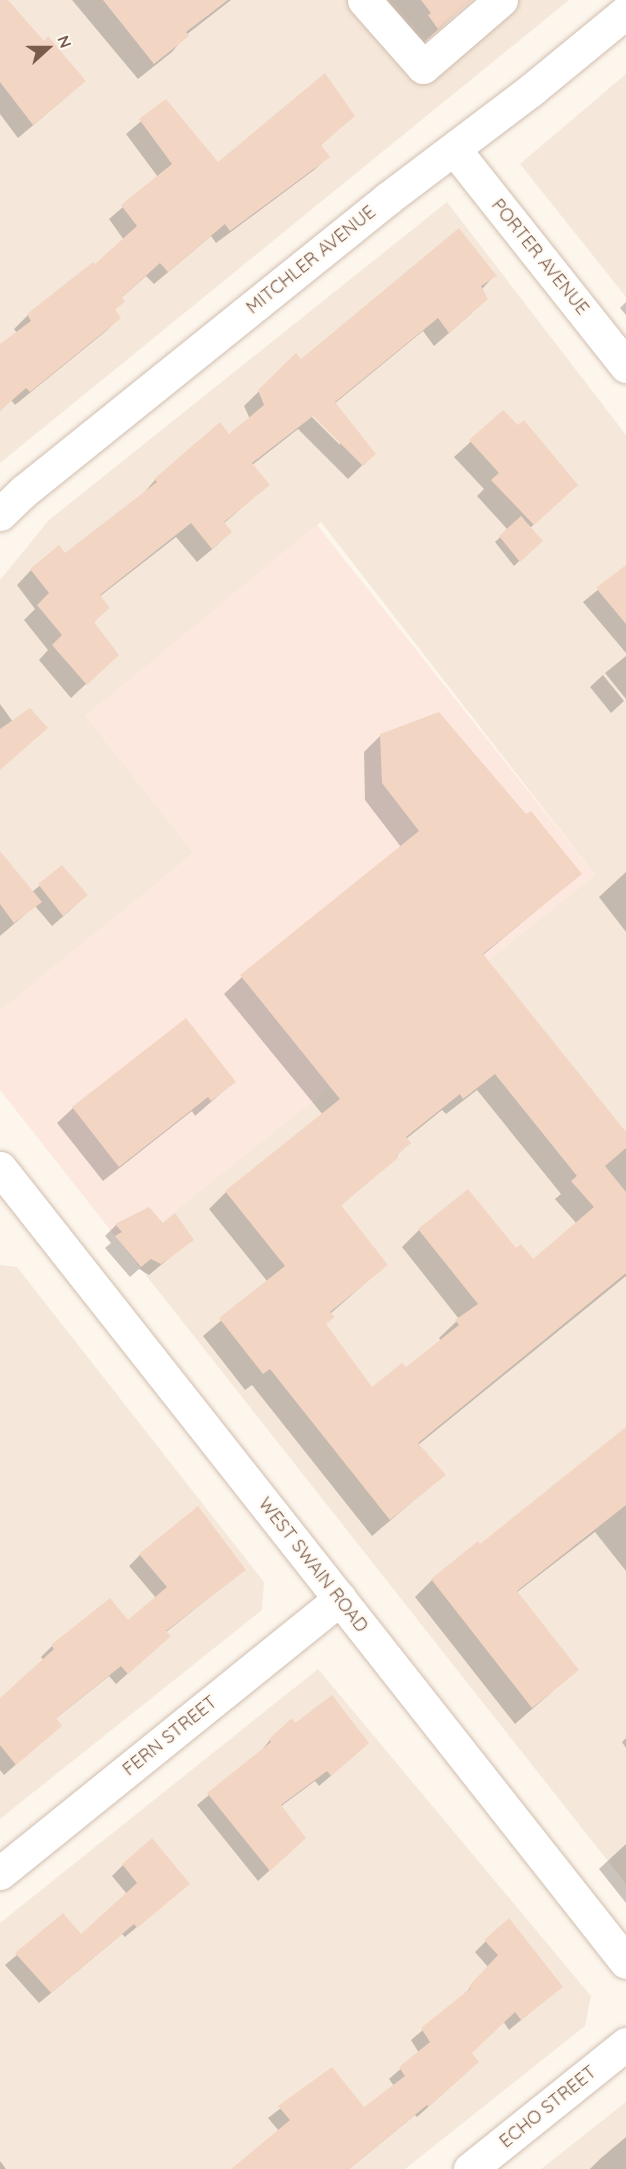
<!DOCTYPE html>
<style>
body{margin:0}
#map{position:relative;width:626px;height:2169px;overflow:hidden;background:#fdf6ec;font-family:Quicksand,sans-serif}
div>[style]{position:absolute}
[style*='--x']{left:calc(var(--x)*1px);top:calc(var(--y)*1px);width:calc(var(--w)*1px);rotate:calc(var(--a)*1deg)}
.residential>*{inset:0;background:#f5e8da}
.commercial>*{inset:0;background:#fde8e0}
.shadow>*{inset:0;background:#0003}
.building>*{inset:0;background:#f3d5c3}
.roads{filter:drop-shadow(0 0 2px #d1beb0) drop-shadow(0 0 2px #d1beb0)}
.street>*{height:33px;margin:-16.5px;padding:0 16.5px;transform-origin:16.5px;border-radius:16.5px;background:#fff}
.secondary>*{height:33px;margin:-16.5px;padding:0 16.5px;transform-origin:16.5px;border-radius:16.5px;background:#fff}
span{translate:-50% -50%;white-space:nowrap;text-align:center;line-height:1.15;-webkit-text-stroke:5px #fffaf3;paint-order:stroke}
.street-label{font-size:18px;color:#7a5c4d}
.north{position:absolute;left:18px;top:18px;width:60px;height:60px;-webkit-text-stroke:4px #fffaf3;paint-order:stroke;rotate:69deg;font-size:16px;font-weight:700;line-height:24px;text-align:center;color:#7a5c4d}
.north::after{content:'';display:block;margin:auto;width:21px;height:27px;background:#7a5c4d;clip-path:polygon(50% 0,100% 100%,50% 72%,0 100%)}
</style>
<div id="map">
<div class="residential">
<div style="clip-path:polygon(0 0,569px 0,0 463px)"></div>
<div style="clip-path:polygon(626px 74px,626px 297px,520px 164px)"></div>
<div style="clip-path:polygon(447px 202px,626px 435px,626px 1884px,126px 1250px,595px 875px,321px 522px,86px 716px,194px 853px,0 1011px,0 580px,49px 520px)"></div>
<div style="clip-path:polygon(0 1265px,17px 1267px,264px 1582px,262px 1610px,0 1819px)"></div>
<div style="clip-path:polygon(318px 1669px,591px 1996px,585px 2026px,405px 2169px,0 2169px,0 1923px)"></div>
<div style="clip-path:polygon(626px 2102px,626px 2169px,541px 2169px)"></div>
</div>
<div class="commercial">
<div style="clip-path:polygon(317px 525px,595px 875px,126px 1250px,0 1090px,0 1011px,194px 853px,86px 716px)"></div>
</div>
<div class="shadow">
<div style="clip-path:polygon(0 0,6px 0,70px 94px,18px 138px,0 114px)"></div>
<div style="clip-path:polygon(72px 0,231px 0,186px 35px,172px 52px,138px 79px)"></div>
<div style="clip-path:polygon(387px 0,471px 0,419px 47px,413px 32px)"></div>
<div style="clip-path:polygon(165px 101px,218px 164px,353px 116px,320px 146px,328px 157px,314px 170px,216px 243px,211px 236px,154px 284px,146px 276px,121px 298px,123px 302px,114px 310px,119px 318px,106px 331px,15px 405px,11px 400px,0 411px,0 346px,17px 333px,14px 329px,28px 315px,93px 264px,95px 266px,124px 240px,109px 219px,158px 177px,126px 134px)"></div>
<div style="clip-path:polygon(evenodd,495px 275px,481px 290px,472px 313px,434px 346px,423px 331px,334px 404px,374px 454px,348px 479px,298px 429px,252px 465px,268px 485px,223px 524px,230px 532px,216px 546px,197px 562px,176px 537px,99px 597px,108px 608px,93px 623px,102px 669px,71px 698px,39px 660px,48px 650px,24px 620px,35px 609px,17px 585px,31px 570px,59px 548px,65px 555px,142px 495px,155px 480px,229px 436px,250px 419px,244px 406px,296px 355px,301px 361px,495px 275px,309px 410px,340px 441px,340px 445px,307px 412px,309px 410px)"></div>
<div style="clip-path:polygon(626px 302px,626px 315px,620px 308px)"></div>
<div style="clip-path:polygon(503px 412px,561px 500px,530px 528px,541px 540px,514px 566px,495px 542px,508px 530px,477px 496px,484px 489px,454px 457px)"></div>
<div style="clip-path:polygon(626px 567px,626px 653px,583px 602px)"></div>
<div style="clip-path:polygon(626px 656px,626px 699px,605px 673px)"></div>
<div style="clip-path:polygon(603px 675px,624px 701px,611px 713px,590px 687px)"></div>
<div style="clip-path:polygon(0 704px,13px 722px,0 770px)"></div>
<div style="clip-path:polygon(evenodd,381px 735px,526px 816px,580px 874px,482px 956px,626px 1134px,626px 1276px,418px 1445px,444px 1475px,372px 1536px,252px 1385px,245px 1390px,203px 1336px,267px 1281px,209px 1209px,226px 1192px,323px 1115px,224px 994px,242px 977px,401px 847px,365px 800px,364px 752px,381px 735px,477px 1090px,561px 1194px,555px 1199px,577px 1224px,532px 1261px,516px 1250px,468px 1191px,419px 1230px,402px 1247px,459px 1319px,439px 1338px,441px 1341px,406px 1369px,372px 1390px,325px 1325px,330px 1314px,386px 1265px,340px 1206px,396px 1158px,406px 1139px,442px 1110px,446px 1114px,477px 1090px)"></div>
<div style="clip-path:polygon(0 853px,32px 892px,62px 867px,75px 906px,52px 926px,35px 906px,0 936px)"></div>
<div style="clip-path:polygon(626px 872px,626px 932px,599px 897px)"></div>
<div style="clip-path:polygon(234px 1082px,195px 1116px,192px 1111px,103px 1181px,57px 1123px,73px 1108px)"></div>
<div style="clip-path:polygon(116px 1225px,163px 1225px,192px 1239px,149px 1275px,139px 1269px,130px 1277px,105px 1248px,111px 1243px,105px 1236px)"></div>
<div style="clip-path:polygon(626px 1435px,626px 1571px,595px 1532px,516px 1593px,577px 1670px,515px 1724px,415px 1597px,432px 1580px,480px 1547px)"></div>
<div style="clip-path:polygon(140px 1555px,244px 1570px,166px 1632px,158px 1647px,116px 1684px,109px 1676px,55px 1719px,60px 1726px,4px 1775px,0 1770px,0 1700px,44px 1661px,41px 1657px,52px 1646px,128px 1623px,156px 1598px,129px 1566px)"></div>
<div style="clip-path:polygon(295px 1725px,356px 1754px,319px 1786px,315px 1781px,280px 1807px,293px 1849px,258px 1881px,197px 1805px,260px 1752px,270px 1740px)"></div>
<div style="clip-path:polygon(626px 1738px,626px 1748px,622px 1742px)"></div>
<div style="clip-path:polygon(626px 1844px,626px 1903px,599px 1869px)"></div>
<div style="clip-path:polygon(123px 1865px,188px 1884px,125px 1937px,122px 1934px,39px 2003px,5px 1965px,63px 1916px,80px 1936px,127px 1894px,112px 1876px)"></div>
<div style="clip-path:polygon(486px 1941px,561px 1987px,509px 2030px,503px 2021px,470px 2053px,466px 2073px,417px 2117px,415px 2115px,349px 2169px,233px 2169px,279px 2131px,268px 2118px,332px 2069px,364px 2109px,394px 2086px,389px 2079px,419px 2053px,411px 2040px,460px 1999px,488px 1967px,475px 1952px)"></div>
<div style="clip-path:polygon(626px 2137px,626px 2169px,590px 2169px,601px 2158px)"></div>
<div style="clip-path:polygon(0 2161px,6px 2169px,0 2169px)"></div>
</div>
<div class="building">
<div style="clip-path:polygon(0 0,8px 0,44px 41px,48px 36px,86px 81px,33px 125px,0 82px)"></div>
<div style="clip-path:polygon(103px 0,228px 0,186px 32px,189px 36px,154px 64px)"></div>
<div style="clip-path:polygon(421px 0,472px 0,438px 29px,428px 15px,431px 13px)"></div>
<div style="clip-path:polygon(325px 73px,355px 116px,321px 145px,330px 157px,230px 231px,225px 224px,168px 272px,160px 263px,122px 297px,125px 302px,115px 309px,121px 318px,30px 392px,26px 388px,0 411px,0 344px,31px 321px,27px 314px,93px 262px,95px 264px,137px 226px,121px 205px,172px 164px,139px 119px,166px 99px,218px 162px)"></div>
<div style="clip-path:polygon(459px 228px,497px 276px,481px 286px,488px 299px,449px 333px,438px 318px,335px 402px,376px 454px,363px 466px,313px 416px,252px 463px,270px 485px,224px 522px,232px 532px,212px 549px,191px 523px,100px 595px,110px 608px,94px 622px,119px 655px,87px 685px,52px 645px,62px 635px,37px 605px,49px 593px,30px 569px,59px 545px,65px 553px,157px 482px,154px 479px,220px 422px,229px 434px,264px 405px,258px 390px,296px 353px,301px 359px)"></div>
<div style="clip-path:polygon(503px 410px,518px 425px,524px 420px,578px 485px,534px 525px,491px 480px,499px 473px,469px 440px)"></div>
<div style="clip-path:polygon(521px 516px,543px 541px,520px 562px,499px 536px)"></div>
<div style="clip-path:polygon(626px 565px,626px 624px,596px 588px)"></div>
<div style="clip-path:polygon(30px 708px,48px 728px,0 770px,0 729px)"></div>
<div style="clip-path:polygon(evenodd,439px 712px,526px 814px,531px 811px,582px 874px,483px 954px,626px 1132px,626px 1148px,605px 1166px,626px 1192px,626px 1273px,418px 1443px,446px 1475px,390px 1520px,270px 1369px,263px 1374px,219px 1318px,285px 1266px,225px 1191px,340px 1099px,240px 975px,419px 831px,382px 783px,380px 734px,439px 712px,495px 1074px,577px 1176px,571px 1181px,594px 1207px,533px 1259px,521px 1244px,516px 1248px,468px 1189px,418px 1229px,478px 1304px,455px 1320px,459px 1325px,406px 1367px,402px 1363px,372px 1387px,326px 1324px,335px 1317px,330px 1312px,388px 1265px,341px 1205px,398px 1158px,396px 1156px,411px 1143px,406px 1137px,460px 1094px,463px 1099px,495px 1074px)"></div>
<div style="clip-path:polygon(0 851px,42px 902px,14px 923px,0 904px)"></div>
<div style="clip-path:polygon(62px 865px,88px 895px,63px 916px,38px 884px)"></div>
<div style="clip-path:polygon(186px 1018px,236px 1082px,211px 1101px,208px 1097px,119px 1167px,72px 1107px)"></div>
<div style="clip-path:polygon(149px 1207px,163px 1223px,175px 1213px,194px 1240px,161px 1264px,151px 1259px,141px 1267px,115px 1236px,122px 1232px,115px 1224px)"></div>
<div style="clip-path:polygon(626px 1427px,626px 1505px,517px 1591px,579px 1670px,532px 1708px,431px 1579px,478px 1541px,480px 1544px)"></div>
<div style="clip-path:polygon(198px 1506px,246px 1570px,166px 1631px,171px 1636px,128px 1674px,121px 1666px,56px 1718px,62px 1726px,16px 1765px,0 1745px,0 1698px,54px 1649px,51px 1645px,110px 1598px,128px 1620px,167px 1587px,139px 1554px)"></div>
<div style="clip-path:polygon(332px 1695px,369px 1743px,331px 1776px,327px 1771px,281px 1805px,306px 1838px,270px 1871px,207px 1793px,271px 1742px,269px 1739px,292px 1718px,295px 1723px)"></div>
<div style="clip-path:polygon(152px 1838px,190px 1884px,137px 1928px,134px 1924px,51px 1993px,15px 1953px,63px 1913px,81px 1934px,137px 1883px,122px 1864px)"></div>
<div style="clip-path:polygon(509px 1918px,563px 1987px,521px 2020px,515px 2012px,472px 2053px,479px 2062px,428px 2107px,427px 2105px,349px 2169px,231px 2169px,290px 2120px,278px 2106px,332px 2067px,364px 2107px,405px 2076px,399px 2067px,430px 2042px,421px 2028px,471px 1988px,469px 1986px,498px 1955px,484px 1940px)"></div>
</div>
<div class="roads">
<div class="street">
<div style="--x:364;--y:0;--w:89;--a:48.6"></div>
<div style="--x:423;--y:67;--w:103;--a:-40.7"></div>
<div style="--x:454;--y:149;--w:277;--a:51.6"></div>
<div style="--x:0;--y:514;--w:33;--a:-44"></div>
<div style="--x:24;--y:491;--w:466;--a:-38.8"></div>
<div style="--x:387;--y:199;--w:181;--a:-37.1"></div>
<div style="--x:531;--y:90;--w:123;--a:-39.4"></div>
<div style="--x:0;--y:1873;--w:437;--a:-38.9"></div>
<div style="--x:470;--y:2169;--w:200;--a:-38.7"></div>
</div>
<div class="secondary">
<div style="--x:0;--y:1168;--w:1011;--a:51.75"></div>
</div>
</div>
<div class="street-label">
<span style="left:540px;top:257px;rotate:51deg">PORTER AVENUE</span>
<span style="left:311px;top:260px;rotate:-39deg">MITCHLER AVENUE</span>
<span style="left:313px;top:1565px;rotate:52deg">WEST SWAIN ROAD</span>
<span style="left:170px;top:1736px;rotate:-39deg">FERN STREET</span>
<span style="left:548px;top:2107px;rotate:-39deg">ECHO STREET</span>
</div>
<div class="north">N</div>
</div>
